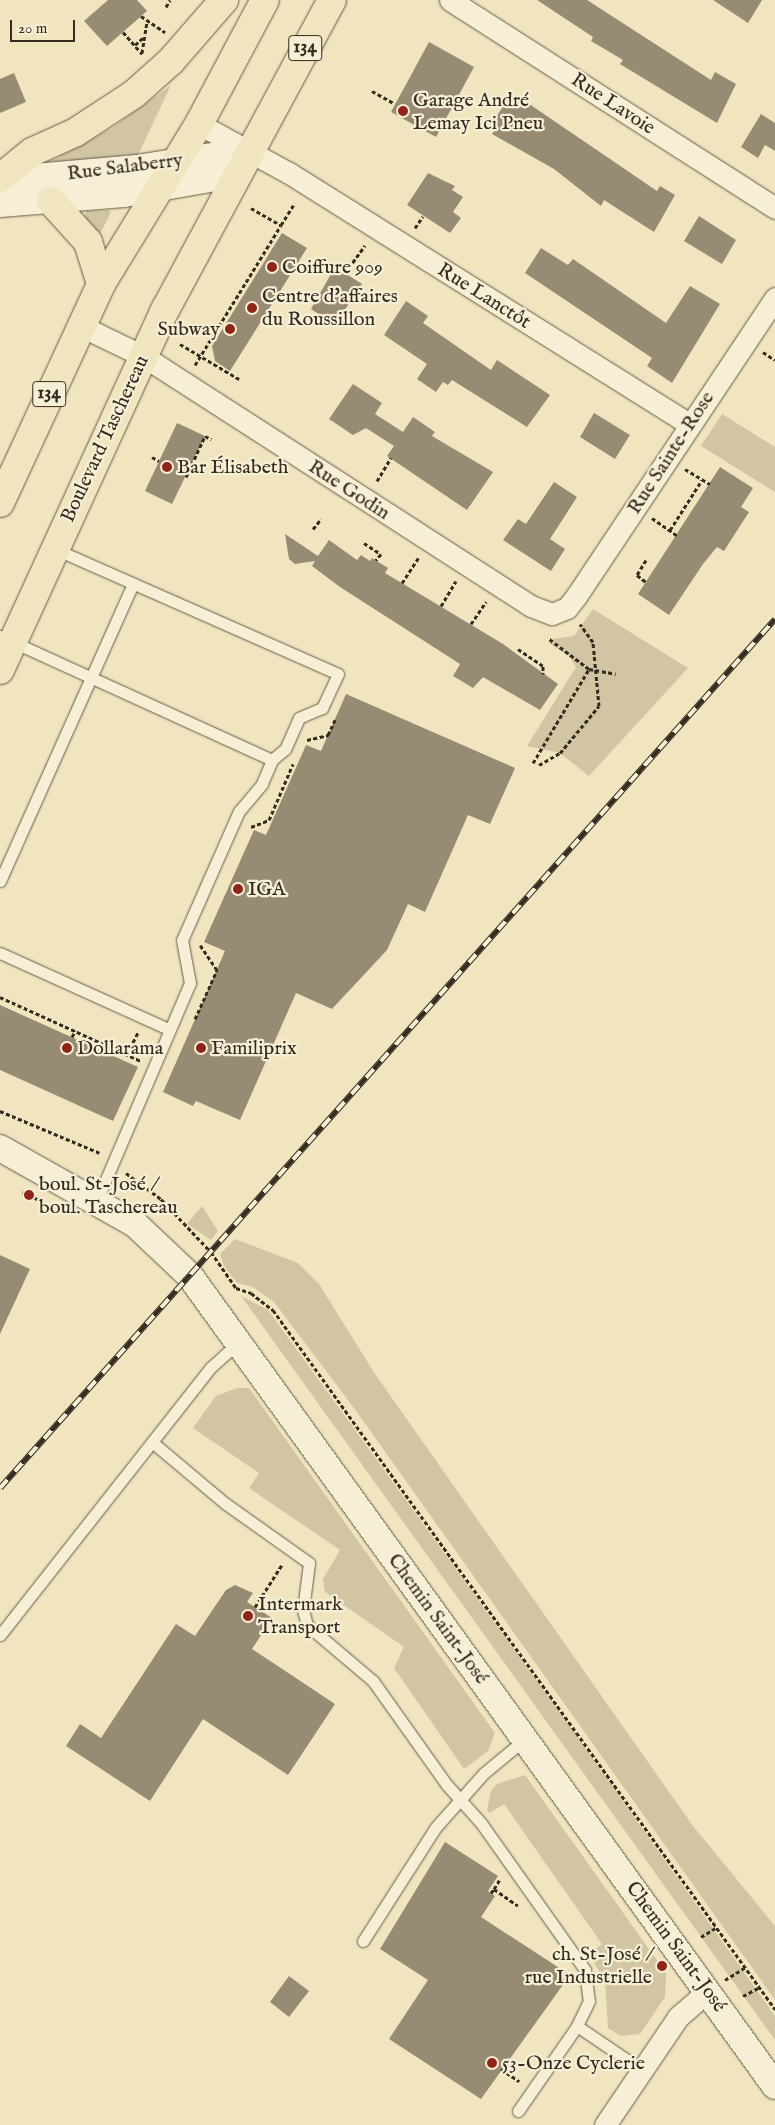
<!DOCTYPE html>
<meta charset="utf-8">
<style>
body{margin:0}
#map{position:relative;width:775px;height:2125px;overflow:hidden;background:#f1e5bf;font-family:"IM FELL English",serif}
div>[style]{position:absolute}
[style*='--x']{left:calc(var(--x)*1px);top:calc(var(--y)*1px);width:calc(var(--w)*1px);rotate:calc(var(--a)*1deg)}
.green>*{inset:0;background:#d1c5a4}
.building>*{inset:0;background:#978c73}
.path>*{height:3px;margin-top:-1.5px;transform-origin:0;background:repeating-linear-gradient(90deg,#362b20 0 4px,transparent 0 6.5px)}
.roads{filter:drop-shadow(0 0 1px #655a48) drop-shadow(0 0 1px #655a48)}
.service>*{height:11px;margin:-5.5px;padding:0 5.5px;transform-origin:5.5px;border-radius:5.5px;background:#f6eed5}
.minor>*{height:21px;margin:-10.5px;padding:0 10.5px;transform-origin:10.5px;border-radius:10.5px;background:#f6eed5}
.tertiary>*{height:26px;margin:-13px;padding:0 13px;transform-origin:13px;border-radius:13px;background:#f6eed5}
.primary>*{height:28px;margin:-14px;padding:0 14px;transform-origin:14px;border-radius:14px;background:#f1e5bf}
.rail>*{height:5.5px;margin-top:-2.75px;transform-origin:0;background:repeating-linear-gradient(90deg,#f6eed5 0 11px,#362b20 0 22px);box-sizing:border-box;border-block:1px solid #362b20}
.dots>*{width:14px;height:14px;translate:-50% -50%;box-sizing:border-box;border:2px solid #f6eed5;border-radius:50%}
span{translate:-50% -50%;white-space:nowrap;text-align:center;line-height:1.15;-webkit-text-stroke:4.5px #f6eed5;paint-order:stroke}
.shield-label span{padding:1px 4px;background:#f6eed5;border:1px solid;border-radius:4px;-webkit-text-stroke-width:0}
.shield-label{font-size:19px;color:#362b20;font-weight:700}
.poi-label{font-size:20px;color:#362b20}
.left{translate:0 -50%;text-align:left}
.right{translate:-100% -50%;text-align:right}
.street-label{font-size:20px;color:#362b20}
.scale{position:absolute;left:10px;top:20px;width:65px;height:22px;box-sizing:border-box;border:2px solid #362b20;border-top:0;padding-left:6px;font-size:15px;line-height:18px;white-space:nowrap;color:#362b20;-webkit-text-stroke:4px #f6eed5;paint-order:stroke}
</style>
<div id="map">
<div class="green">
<div style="clip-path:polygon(171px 85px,138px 155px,44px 165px,112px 128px)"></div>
<div style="clip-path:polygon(108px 210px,111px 212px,99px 236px,84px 219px,86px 211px)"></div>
<div style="clip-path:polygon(722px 414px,775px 447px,775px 492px,701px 446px)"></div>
<div style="clip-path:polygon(593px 609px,688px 668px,589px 776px,560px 753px,527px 746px,576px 667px,569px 656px,550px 644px,553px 639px,574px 636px)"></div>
<div style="clip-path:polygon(202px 1206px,218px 1231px,211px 1240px,187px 1224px)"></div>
<div style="clip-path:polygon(235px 1239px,298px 1263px,319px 1284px,375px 1374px,693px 1826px,775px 1926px,775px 2000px,354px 1408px,274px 1302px,253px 1287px,237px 1283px,224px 1266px,220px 1254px)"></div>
<div style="clip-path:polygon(241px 1296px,268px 1310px,577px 1736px,775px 2016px,775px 2040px)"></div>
<div style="clip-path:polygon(237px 1388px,249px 1388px,495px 1733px,488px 1751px,464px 1769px,394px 1668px,404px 1647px,325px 1592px,323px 1579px,340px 1550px,249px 1488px,259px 1473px,193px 1428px,216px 1396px)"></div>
<div style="clip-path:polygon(525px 1775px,666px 1973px,665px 1997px,640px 2034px,621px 2036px,608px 2028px,605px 1981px,589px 1954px,602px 1944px,504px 1804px,490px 1813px,487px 1810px,491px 1791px,497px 1784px)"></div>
</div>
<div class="building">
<div style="clip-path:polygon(108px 0,137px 0,147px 11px,107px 46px,84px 21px)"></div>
<div style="clip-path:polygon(537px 0,587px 0,711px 80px,715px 72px,736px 84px,717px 123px,620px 64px,623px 60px,591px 41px,593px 37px)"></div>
<div style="clip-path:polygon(713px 0,762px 0,748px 23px)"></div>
<div style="clip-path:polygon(429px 42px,474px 67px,436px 137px,391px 112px)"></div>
<div style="clip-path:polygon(14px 73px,26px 102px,0 113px,0 79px)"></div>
<div style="clip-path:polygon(516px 95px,657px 191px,660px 186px,675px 195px,654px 232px,604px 200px,601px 206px,554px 169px,492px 134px,497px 127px,492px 124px,508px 98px,512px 101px)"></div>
<div style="clip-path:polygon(761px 114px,775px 123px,775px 151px,765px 145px,758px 158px,741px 147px)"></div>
<div style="clip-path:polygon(428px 173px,455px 186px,452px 190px,463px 197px,453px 212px,461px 218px,450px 233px,407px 205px)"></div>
<div style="clip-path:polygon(699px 216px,736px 240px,722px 264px,684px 241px)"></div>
<div style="clip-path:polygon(282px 233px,307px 248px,230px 371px,215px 361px,212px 346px)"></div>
<div style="clip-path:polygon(541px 248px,568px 265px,573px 259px,666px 323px,690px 286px,720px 304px,672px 383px,647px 366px,652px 358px,525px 273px)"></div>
<div style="clip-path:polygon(335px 267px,362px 284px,338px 320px,332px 316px,329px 321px,311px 309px)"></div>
<div style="clip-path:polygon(406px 301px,428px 316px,423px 323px,491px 370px,497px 360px,550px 395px,527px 427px,452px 380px,448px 385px,443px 382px,436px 392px,417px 379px,427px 364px,384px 335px)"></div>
<div style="clip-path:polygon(353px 384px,382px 403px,375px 414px,403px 432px,413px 417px,435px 432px,432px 436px,493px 472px,467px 510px,387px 456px,394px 446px,366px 428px,353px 435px,329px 419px)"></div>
<div style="clip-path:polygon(594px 413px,630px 435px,615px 459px,580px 437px)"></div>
<div style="clip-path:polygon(177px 423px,205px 436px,172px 504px,145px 491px)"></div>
<div style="clip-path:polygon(720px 467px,753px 488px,741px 507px,749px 512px,724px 551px,717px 547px,703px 564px,669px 615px,638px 594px)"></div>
<div style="clip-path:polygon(554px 482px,577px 497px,550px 539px,565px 549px,551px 571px,503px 540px,518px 519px,526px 524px)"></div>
<div style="clip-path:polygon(285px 534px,318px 556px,329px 540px,357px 560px,361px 555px,370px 561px,372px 558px,388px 568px,385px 573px,503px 644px,558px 684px,540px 710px,483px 677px,473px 688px,453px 676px,460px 664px,340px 587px,312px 566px,315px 561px,295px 564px,289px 559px)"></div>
<div style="clip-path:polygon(346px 694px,515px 768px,490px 824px,468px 815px,425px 912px,408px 904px,387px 950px,332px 1009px,296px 993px,240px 1120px,196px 1101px,193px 1106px,163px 1092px,225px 951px,204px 942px,254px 830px,266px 835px,306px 745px,321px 751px)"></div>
<div style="clip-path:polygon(0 1005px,138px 1067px,113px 1121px,0 1070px)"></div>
<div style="clip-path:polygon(0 1255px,30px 1269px,0 1334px)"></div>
<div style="clip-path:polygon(235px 1585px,253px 1593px,247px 1602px,272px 1618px,252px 1649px,335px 1704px,288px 1775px,203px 1719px,150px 1801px,66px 1746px,80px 1724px,101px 1738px,176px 1624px,195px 1636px,226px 1590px)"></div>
<div style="clip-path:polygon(445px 1842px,498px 1876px,488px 1891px,495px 1896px,481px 1917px,570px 1975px,481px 2099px,389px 2039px,428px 1980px,380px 1949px)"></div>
<div style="clip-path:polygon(289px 1976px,309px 1991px,289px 2017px,270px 2002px)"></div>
</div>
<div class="path">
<div style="--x:166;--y:7;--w:8;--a:-60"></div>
<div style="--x:141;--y:16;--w:29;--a:34"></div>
<div style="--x:123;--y:32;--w:29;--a:49"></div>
<div style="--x:135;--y:45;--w:12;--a:-42"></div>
<div style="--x:142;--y:53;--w:31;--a:-81"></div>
<div style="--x:372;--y:91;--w:26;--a:29"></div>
<div style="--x:251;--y:208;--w:34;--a:30"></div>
<div style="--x:281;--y:225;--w:26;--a:-58"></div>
<div style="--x:415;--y:228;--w:14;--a:-56"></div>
<div style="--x:345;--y:273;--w:34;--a:-54"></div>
<div style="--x:180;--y:344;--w:69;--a:30.7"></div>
<div style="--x:763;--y:352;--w:14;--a:34"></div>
<div style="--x:195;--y:365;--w:164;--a:-58.4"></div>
<div style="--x:152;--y:457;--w:8;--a:30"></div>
<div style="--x:685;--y:469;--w:29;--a:31"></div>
<div style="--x:186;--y:477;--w:45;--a:-65.1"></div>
<div style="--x:205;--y:436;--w:7;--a:27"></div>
<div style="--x:377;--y:481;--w:27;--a:-59"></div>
<div style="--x:652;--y:518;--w:32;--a:35"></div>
<div style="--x:313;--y:529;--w:13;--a:-51"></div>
<div style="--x:670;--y:530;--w:59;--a:-57.4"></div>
<div style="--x:364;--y:543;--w:20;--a:33"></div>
<div style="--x:381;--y:554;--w:8;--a:130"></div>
<div style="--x:646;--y:560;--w:17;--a:121"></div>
<div style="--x:637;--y:575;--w:11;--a:38"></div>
<div style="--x:402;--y:583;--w:30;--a:-57"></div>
<div style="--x:441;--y:606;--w:29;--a:-59"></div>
<div style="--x:471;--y:624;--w:27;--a:-56"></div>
<div style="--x:518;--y:649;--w:30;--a:34"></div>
<div style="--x:543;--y:666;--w:8;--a:90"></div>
<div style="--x:589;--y:669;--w:27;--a:10"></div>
<div style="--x:307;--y:740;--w:22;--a:-13"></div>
<div style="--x:328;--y:735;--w:17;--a:-65"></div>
<div style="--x:533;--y:763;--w:109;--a:-59.2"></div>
<div style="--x:589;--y:669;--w:51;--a:-142.9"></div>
<div style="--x:539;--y:765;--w:24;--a:-30"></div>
<div style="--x:560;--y:753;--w:61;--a:-50.3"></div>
<div style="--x:599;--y:706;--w:64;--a:-95.4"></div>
<div style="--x:593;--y:642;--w:22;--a:-126"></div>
<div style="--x:251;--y:827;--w:19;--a:-21"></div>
<div style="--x:269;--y:820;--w:61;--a:-66.8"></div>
<div style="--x:0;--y:997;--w:155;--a:24.4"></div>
<div style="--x:195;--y:1019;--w:54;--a:-65.8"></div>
<div style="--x:217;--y:970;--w:30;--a:-124"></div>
<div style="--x:72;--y:1037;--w:7;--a:-63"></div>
<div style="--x:127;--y:1054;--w:25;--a:-63"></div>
<div style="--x:0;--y:1111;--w:108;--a:22.8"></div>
<div style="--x:126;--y:1173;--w:44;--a:36.6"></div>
<div style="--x:161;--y:1199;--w:73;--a:46.7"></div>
<div style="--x:211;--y:1252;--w:44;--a:55.2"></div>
<div style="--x:236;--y:1288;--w:16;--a:18"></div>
<div style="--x:251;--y:1293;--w:28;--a:38"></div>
<div style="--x:273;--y:1310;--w:861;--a:54.32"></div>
<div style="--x:22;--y:1192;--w:17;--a:25"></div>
<div style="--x:255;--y:1607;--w:52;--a:-57.5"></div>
<div style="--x:494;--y:1889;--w:12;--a:-59"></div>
<div style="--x:491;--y:1893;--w:5;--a:-53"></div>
<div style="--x:494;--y:1889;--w:29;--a:35"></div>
<div style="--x:701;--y:1937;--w:19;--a:-32"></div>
<div style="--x:725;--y:1980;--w:25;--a:-32"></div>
<div style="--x:743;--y:1996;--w:19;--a:-28"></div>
<div style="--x:501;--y:2069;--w:22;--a:34"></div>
</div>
<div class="roads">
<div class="service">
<div style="--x:55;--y:549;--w:309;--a:23.8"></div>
<div style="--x:338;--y:674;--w:38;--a:115"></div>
<div style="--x:322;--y:708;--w:25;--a:157"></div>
<div style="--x:299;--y:718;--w:34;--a:114"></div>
<div style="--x:285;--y:749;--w:17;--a:140"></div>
<div style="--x:0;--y:636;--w:299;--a:24.5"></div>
<div style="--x:272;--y:760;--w:26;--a:113"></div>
<div style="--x:262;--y:784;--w:35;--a:130"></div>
<div style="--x:239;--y:811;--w:141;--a:113.8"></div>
<div style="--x:182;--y:940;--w:44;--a:79.5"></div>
<div style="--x:190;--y:983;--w:238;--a:113.2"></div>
<div style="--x:0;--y:881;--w:326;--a:-65.9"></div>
<div style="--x:0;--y:953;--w:184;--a:24.3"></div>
<div style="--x:152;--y:1442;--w:97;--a:40"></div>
<div style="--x:226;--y:1504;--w:102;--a:35.4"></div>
<div style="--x:309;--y:1563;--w:47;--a:97.3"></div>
<div style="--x:303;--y:1610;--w:16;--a:75"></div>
<div style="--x:307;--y:1625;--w:87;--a:40.3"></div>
<div style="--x:373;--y:1681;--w:128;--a:54.6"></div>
<div style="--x:447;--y:1785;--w:51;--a:48.2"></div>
<div style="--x:481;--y:1823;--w:180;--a:54.7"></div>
<div style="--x:585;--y:1970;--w:31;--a:83"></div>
<div style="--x:589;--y:2001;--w:28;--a:116"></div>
<div style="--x:0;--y:1635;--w:340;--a:-51.8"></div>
<div style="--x:210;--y:1368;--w:38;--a:-42"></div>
<div style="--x:363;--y:1941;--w:135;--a:-57.4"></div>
<div style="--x:436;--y:1827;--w:72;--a:-48.4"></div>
<div style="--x:484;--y:1773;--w:53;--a:-39.7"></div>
<div style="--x:518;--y:2111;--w:103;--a:-55.2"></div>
<div style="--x:577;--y:2026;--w:78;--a:34.1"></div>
</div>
<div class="minor">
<div style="--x:450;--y:0;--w:386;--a:32.6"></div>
<div style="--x:199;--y:124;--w:102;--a:28.6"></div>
<div style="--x:289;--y:173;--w:472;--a:32.1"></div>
<div style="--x:81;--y:326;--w:69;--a:25.8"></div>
<div style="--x:143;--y:356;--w:462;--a:32.8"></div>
<div style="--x:531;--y:606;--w:22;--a:21"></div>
<div style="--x:552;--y:614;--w:16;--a:-22"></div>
<div style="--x:567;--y:608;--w:16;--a:-52"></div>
<div style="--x:577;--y:595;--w:357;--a:-56.3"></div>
<div style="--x:605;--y:2125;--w:130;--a:-55.9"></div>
<div style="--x:678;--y:2017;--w:40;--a:-41"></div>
</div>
<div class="tertiary">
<div style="--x:0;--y:180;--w:138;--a:-5"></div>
<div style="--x:137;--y:168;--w:113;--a:-9.1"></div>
<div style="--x:0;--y:204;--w:124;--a:-4.6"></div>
<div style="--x:124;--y:194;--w:116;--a:-10"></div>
<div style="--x:0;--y:1148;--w:155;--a:29.4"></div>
<div style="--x:135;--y:1224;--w:76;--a:43.4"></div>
<div style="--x:190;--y:1276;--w:999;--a:54.16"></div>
</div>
<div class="primary">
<div style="--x:0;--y:178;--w:41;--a:-39.1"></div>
<div style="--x:32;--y:152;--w:48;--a:-24.4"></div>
<div style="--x:76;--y:132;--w:69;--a:-33.2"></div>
<div style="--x:134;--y:94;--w:50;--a:-41.7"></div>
<div style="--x:171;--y:61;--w:81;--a:-49"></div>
<div style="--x:51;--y:201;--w:55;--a:47.9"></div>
<div style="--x:88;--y:242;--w:44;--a:72.8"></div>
<div style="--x:0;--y:503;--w:241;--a:-65.2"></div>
<div style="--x:101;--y:284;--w:188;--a:-58.5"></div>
<div style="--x:199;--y:124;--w:140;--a:-62"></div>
<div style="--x:0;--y:670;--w:396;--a:-65.4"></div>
<div style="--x:165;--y:310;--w:352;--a:-61.7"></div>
</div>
</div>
<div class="rail">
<div style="--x:0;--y:1488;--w:1164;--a:-48.27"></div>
</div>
<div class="dots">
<div style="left:403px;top:111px;background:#8f2418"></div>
<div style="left:272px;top:267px;background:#8f2418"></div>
<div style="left:252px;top:308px;background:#8f2418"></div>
<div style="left:230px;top:329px;background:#8f2418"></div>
<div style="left:167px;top:467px;background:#8f2418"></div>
<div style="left:238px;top:889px;background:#8f2418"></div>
<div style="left:67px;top:1048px;background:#8f2418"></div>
<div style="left:201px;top:1048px;background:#8f2418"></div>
<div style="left:29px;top:1195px;background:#8f2418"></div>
<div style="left:248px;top:1616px;background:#8f2418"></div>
<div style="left:662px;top:1966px;background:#8f2418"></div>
<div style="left:492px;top:2063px;background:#8f2418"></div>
</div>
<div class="shield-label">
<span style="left:305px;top:48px">134</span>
<span style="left:49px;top:394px">134</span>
</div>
<div class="poi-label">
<span class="left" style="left:413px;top:112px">Garage André<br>Lemay Ici Pneu</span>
<span class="left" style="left:282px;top:267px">Coiffure 909</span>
<span class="left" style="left:262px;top:308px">Centre d'affaires<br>du Roussillon</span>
<span class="right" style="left:220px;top:329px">Subway</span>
<span class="left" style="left:177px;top:467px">Bar Élisabeth</span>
<span class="left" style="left:248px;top:889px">IGA</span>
<span class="left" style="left:77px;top:1048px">Dollarama</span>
<span class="left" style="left:211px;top:1048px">Familiprix</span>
<span class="left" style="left:39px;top:1196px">boul. St-José /<br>boul. Taschereau</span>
<span class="left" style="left:258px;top:1616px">Intermark<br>Transport</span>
<span class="right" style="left:652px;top:1966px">ch. St-José /<br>rue Industrielle</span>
<span class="left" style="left:502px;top:2063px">53-Onze Cyclerie</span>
</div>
<div class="street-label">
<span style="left:613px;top:104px;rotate:33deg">Rue Lavoie</span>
<span style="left:125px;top:167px;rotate:-7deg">Rue Salaberry</span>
<span style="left:484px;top:296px;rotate:32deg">Rue Lanctôt</span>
<span style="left:105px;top:439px;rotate:-65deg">Boulevard Taschereau</span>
<span style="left:671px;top:453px;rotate:-57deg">Rue Sainte-Rose</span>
<span style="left:349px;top:490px;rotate:33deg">Rue Godin</span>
<span style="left:438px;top:1619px;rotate:54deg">Chemin Saint-José</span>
<span style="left:676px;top:1947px;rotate:54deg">Chemin Saint-José</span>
</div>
<div class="scale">20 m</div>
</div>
